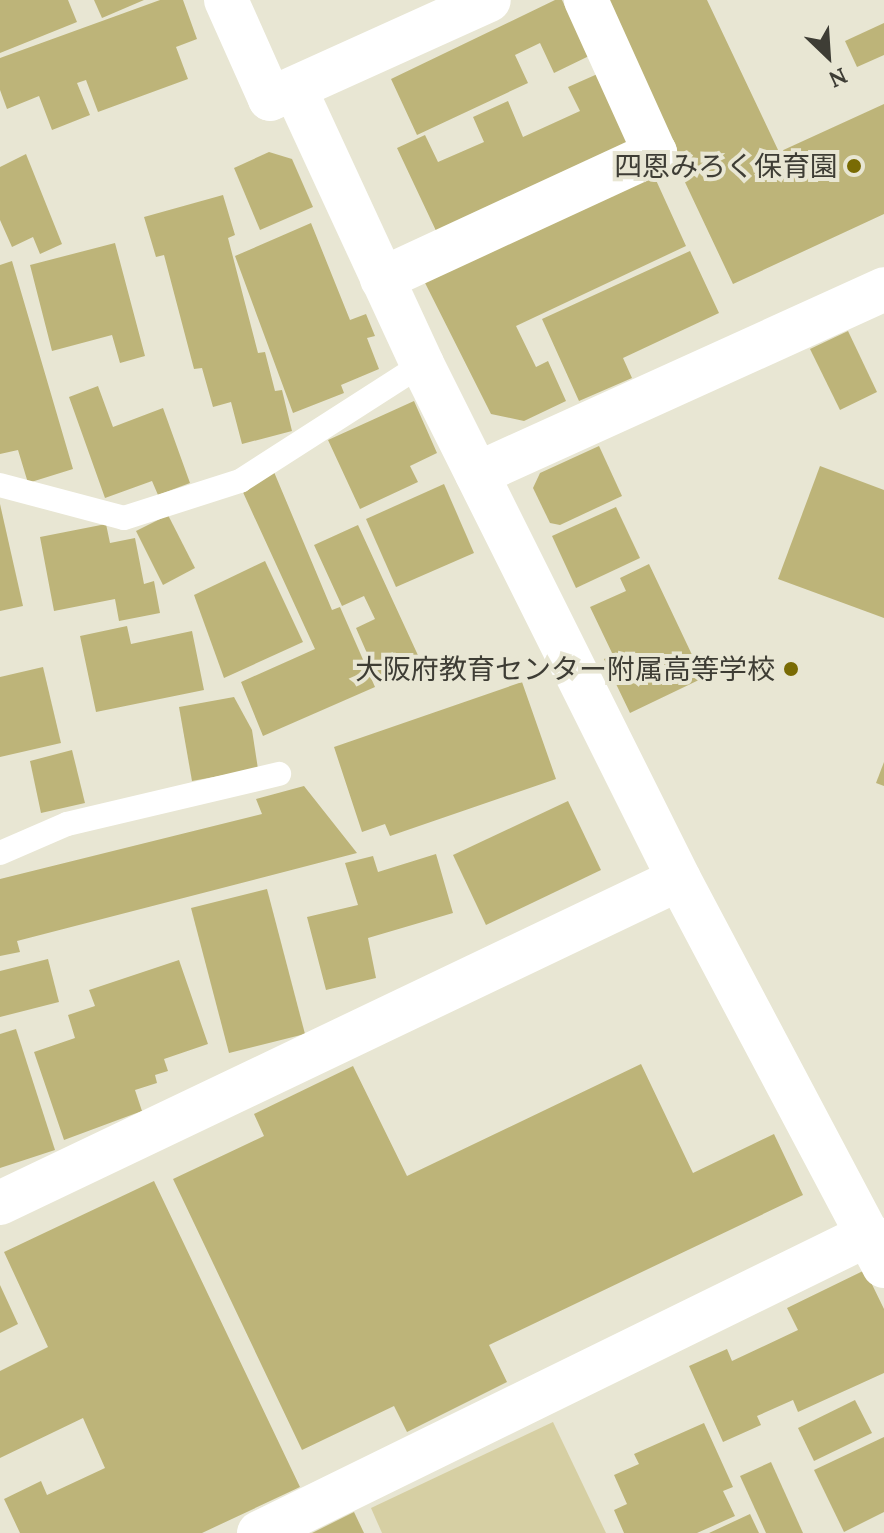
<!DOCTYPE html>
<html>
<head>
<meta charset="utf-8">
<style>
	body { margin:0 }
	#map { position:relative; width:884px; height:1533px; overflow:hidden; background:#e8e6d3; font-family:Lora,"Noto Sans JP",serif }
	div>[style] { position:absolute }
	.green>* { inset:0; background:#d6cfa3 }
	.building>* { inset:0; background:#bdb479 }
	.service>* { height:24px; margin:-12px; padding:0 12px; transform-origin:12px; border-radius:12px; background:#fff }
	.minor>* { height:44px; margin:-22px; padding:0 22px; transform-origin:22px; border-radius:22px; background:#fff }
	.tertiary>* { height:44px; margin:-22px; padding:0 22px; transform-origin:22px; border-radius:22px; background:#fff }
	.dots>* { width:22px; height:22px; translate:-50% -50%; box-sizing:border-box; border:4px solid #e8e6d3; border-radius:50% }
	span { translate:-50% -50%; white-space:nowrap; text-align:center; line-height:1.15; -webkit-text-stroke:8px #e8e6d3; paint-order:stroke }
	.poi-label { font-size:28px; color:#3e3d35 }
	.right { translate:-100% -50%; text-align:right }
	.north { position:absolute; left:788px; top:16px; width:80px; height:80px; -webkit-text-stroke:6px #e8e6d3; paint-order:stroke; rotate:155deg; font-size:22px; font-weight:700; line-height:32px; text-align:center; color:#3e3d35 }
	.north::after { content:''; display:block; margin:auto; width:28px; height:36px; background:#3e3d35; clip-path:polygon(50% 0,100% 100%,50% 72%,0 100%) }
</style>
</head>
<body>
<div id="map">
	<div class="green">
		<i style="clip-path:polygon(553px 1422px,606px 1533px,382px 1533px,371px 1508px)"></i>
	</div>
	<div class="building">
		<i style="clip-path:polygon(0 0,68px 0,77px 22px,0 53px)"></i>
		<i style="clip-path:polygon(94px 0,144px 0,102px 18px)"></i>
		<i style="clip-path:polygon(160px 0,183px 0,197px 39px,176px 47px,188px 79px,98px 112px,86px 80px,77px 83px,90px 115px,52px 130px,39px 96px,7px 109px,0 90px,0 58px)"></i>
		<i style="clip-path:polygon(555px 0,562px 0,589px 56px,554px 73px,540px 43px,515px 55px,528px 83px,417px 135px,391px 79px)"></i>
		<i style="clip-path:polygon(599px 0,707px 0,779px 152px,884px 104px,884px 214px,733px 284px)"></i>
		<i style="clip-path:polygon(884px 23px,884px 55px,857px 67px,845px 41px)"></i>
		<i style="clip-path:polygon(602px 72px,637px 147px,438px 235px,397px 148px,425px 135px,438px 162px,484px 142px,473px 117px,508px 101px,523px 137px,580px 111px,568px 87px)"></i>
		<i style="clip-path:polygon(269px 152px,292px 159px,313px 207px,260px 230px,234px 168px)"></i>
		<i style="clip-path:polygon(26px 154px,62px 244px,40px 254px,33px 237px,12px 247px,0 220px,0 167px)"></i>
		<i style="clip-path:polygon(650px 167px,686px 246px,516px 326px,536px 367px,548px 361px,566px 401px,524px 421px,491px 414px,420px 273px)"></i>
		<i style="clip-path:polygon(223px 195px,235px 235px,228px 238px,258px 353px,265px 352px,275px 391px,282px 390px,292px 431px,242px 444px,231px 402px,213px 407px,202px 368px,194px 369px,164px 255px,156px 257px,144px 217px)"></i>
		<i style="clip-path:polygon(311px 223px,350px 320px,366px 314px,375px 336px,367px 338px,379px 369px,341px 385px,344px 393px,293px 413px,235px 256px)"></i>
		<i style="clip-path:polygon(115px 243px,145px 356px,120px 363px,112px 335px,52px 351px,30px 265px)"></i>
		<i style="clip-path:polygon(690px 251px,719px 313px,623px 358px,632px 378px,579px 401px,542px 319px)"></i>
		<i style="clip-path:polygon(12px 261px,73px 469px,28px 483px,18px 450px,0 454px,0 265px)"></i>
		<i style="clip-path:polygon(848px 331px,877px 392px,840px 410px,810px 349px)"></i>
		<i style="clip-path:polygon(98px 386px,113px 427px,163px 408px,190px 483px,158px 495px,152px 481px,105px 498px,69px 397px)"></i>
		<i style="clip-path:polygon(414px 401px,437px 453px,410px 466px,418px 482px,360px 509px,328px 440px)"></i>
		<i style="clip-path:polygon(599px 446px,622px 496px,560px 525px,550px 523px,533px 488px,540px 473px)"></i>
		<i style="clip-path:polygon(820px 466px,884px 490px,884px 618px,778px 579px)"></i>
		<i style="clip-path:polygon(274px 472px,332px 610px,340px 607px,375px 687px,263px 736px,241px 682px,315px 649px,241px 488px)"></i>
		<i style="clip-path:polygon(444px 484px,474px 553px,396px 587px,366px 519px)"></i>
		<i style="clip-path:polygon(0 504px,23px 606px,0 611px)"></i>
		<i style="clip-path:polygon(616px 507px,640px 558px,576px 588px,552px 536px)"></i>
		<i style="clip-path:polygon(168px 515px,195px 568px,163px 585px,136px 531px)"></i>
		<i style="clip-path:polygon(106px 524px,110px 543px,135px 538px,144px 584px,154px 581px,160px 613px,119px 621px,115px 599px,54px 611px,40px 537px)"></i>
		<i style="clip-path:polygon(358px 525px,422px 664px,380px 683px,356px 628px,375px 619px,364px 596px,342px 606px,314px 545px)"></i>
		<i style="clip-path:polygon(265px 561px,303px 642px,224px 678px,194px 595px)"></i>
		<i style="clip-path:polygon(649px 564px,703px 678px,630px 713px,604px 659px,613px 655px,590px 607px,626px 591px,620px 578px)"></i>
		<i style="clip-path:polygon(127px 626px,131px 644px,192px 631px,204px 690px,96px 712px,80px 636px)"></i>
		<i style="clip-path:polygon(43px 667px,61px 743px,0 757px,0 677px)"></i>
		<i style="clip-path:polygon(522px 682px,556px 779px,390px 836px,385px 824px,362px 832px,334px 747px)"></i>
		<i style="clip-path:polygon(234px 697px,252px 730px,258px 769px,192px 781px,179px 707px)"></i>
		<i style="clip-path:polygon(72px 750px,85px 803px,41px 813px,30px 761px)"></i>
		<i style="clip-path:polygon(884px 762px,884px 786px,876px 783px)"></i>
		<i style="clip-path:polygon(304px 786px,357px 853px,17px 941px,20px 952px,0 956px,0 879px,262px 814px,256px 799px)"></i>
		<i style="clip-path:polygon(568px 801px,601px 870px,486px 925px,453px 855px)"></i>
		<i style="clip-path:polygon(436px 854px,453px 913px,368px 938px,376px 978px,326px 990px,307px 917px,358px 905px,345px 863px,373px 856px,378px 872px)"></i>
		<i style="clip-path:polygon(267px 889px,305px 1034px,229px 1053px,191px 908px)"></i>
		<i style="clip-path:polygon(48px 959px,59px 1002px,0 1017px,0 971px)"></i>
		<i style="clip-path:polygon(179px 960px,208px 1044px,164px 1059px,168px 1071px,155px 1075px,157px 1083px,135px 1090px,142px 1111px,64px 1140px,34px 1052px,75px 1038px,68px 1015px,95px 1006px,89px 990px)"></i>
		<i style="clip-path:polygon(16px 1029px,55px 1150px,0 1168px,0 1034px)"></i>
		<i style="clip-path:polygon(641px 1064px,693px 1173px,774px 1134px,803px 1195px,489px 1345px,507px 1382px,407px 1432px,394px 1406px,302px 1450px,173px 1179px,264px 1136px,254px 1114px,353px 1066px,407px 1176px)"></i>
		<i style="clip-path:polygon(154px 1181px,300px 1487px,202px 1533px,20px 1533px,4px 1499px,41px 1481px,47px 1495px,105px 1468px,83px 1418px,0 1458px,0 1371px,48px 1347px,4px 1252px)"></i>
		<i style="clip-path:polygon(865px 1270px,884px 1309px,884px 1373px,798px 1412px,793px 1400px,757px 1416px,761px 1425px,723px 1442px,689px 1366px,727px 1349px,732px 1361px,798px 1330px,787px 1308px)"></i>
		<i style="clip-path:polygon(0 1285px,18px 1324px,0 1333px)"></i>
		<i style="clip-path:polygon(855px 1400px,872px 1433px,814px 1461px,798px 1428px)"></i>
		<i style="clip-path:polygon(704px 1423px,733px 1487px,723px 1491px,735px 1516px,697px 1533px,624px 1533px,614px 1510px,627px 1504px,614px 1475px,639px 1464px,634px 1454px)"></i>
		<i style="clip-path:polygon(884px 1437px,884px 1512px,844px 1532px,814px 1470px)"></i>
		<i style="clip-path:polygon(771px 1462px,803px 1533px,766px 1533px,740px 1476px)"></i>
		<i style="clip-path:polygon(354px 1512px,364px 1533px,312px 1533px)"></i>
		<i style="clip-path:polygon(750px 1514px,759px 1533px,709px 1533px)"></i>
	</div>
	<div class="service">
		<i style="left:0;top:485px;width:128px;rotate:14.9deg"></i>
		<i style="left:124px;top:518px;width:122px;rotate:-17.7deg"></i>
		<i style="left:240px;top:481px;width:216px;rotate:-32.7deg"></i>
		<i style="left:0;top:853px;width:73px;rotate:-23.4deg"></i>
		<i style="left:67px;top:824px;width:218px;rotate:-13.3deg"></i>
	</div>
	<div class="minor">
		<i style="left:226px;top:0;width:108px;rotate:66deg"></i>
		<i style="left:295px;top:89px;width:303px;rotate:65.2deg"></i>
		<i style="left:422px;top:364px;width:576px;rotate:63.48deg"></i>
		<i style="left:679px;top:879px;width:438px;rotate:62.1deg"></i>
		<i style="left:382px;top:279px;width:301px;rotate:-24.8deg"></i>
		<i style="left:655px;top:153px;width:168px;rotate:-114.3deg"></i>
		<i style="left:477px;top:474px;width:447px;rotate:-24.4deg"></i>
		<i style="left:0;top:1203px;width:752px;rotate:-25.51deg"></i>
		<i style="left:259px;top:1533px;width:679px;rotate:-26.11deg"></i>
	</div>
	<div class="tertiary">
		<i style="left:270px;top:99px;width:240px;rotate:-24.3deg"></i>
	</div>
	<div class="dots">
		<i style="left:854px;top:166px;background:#796b04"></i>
		<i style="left:791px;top:669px;background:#796b04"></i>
	</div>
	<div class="poi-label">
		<span class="right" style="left:838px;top:166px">四恩みろく保育園</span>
		<span class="right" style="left:775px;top:669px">大阪府教育センター附属高等学校</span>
	</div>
	<div class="north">N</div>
</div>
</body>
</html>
